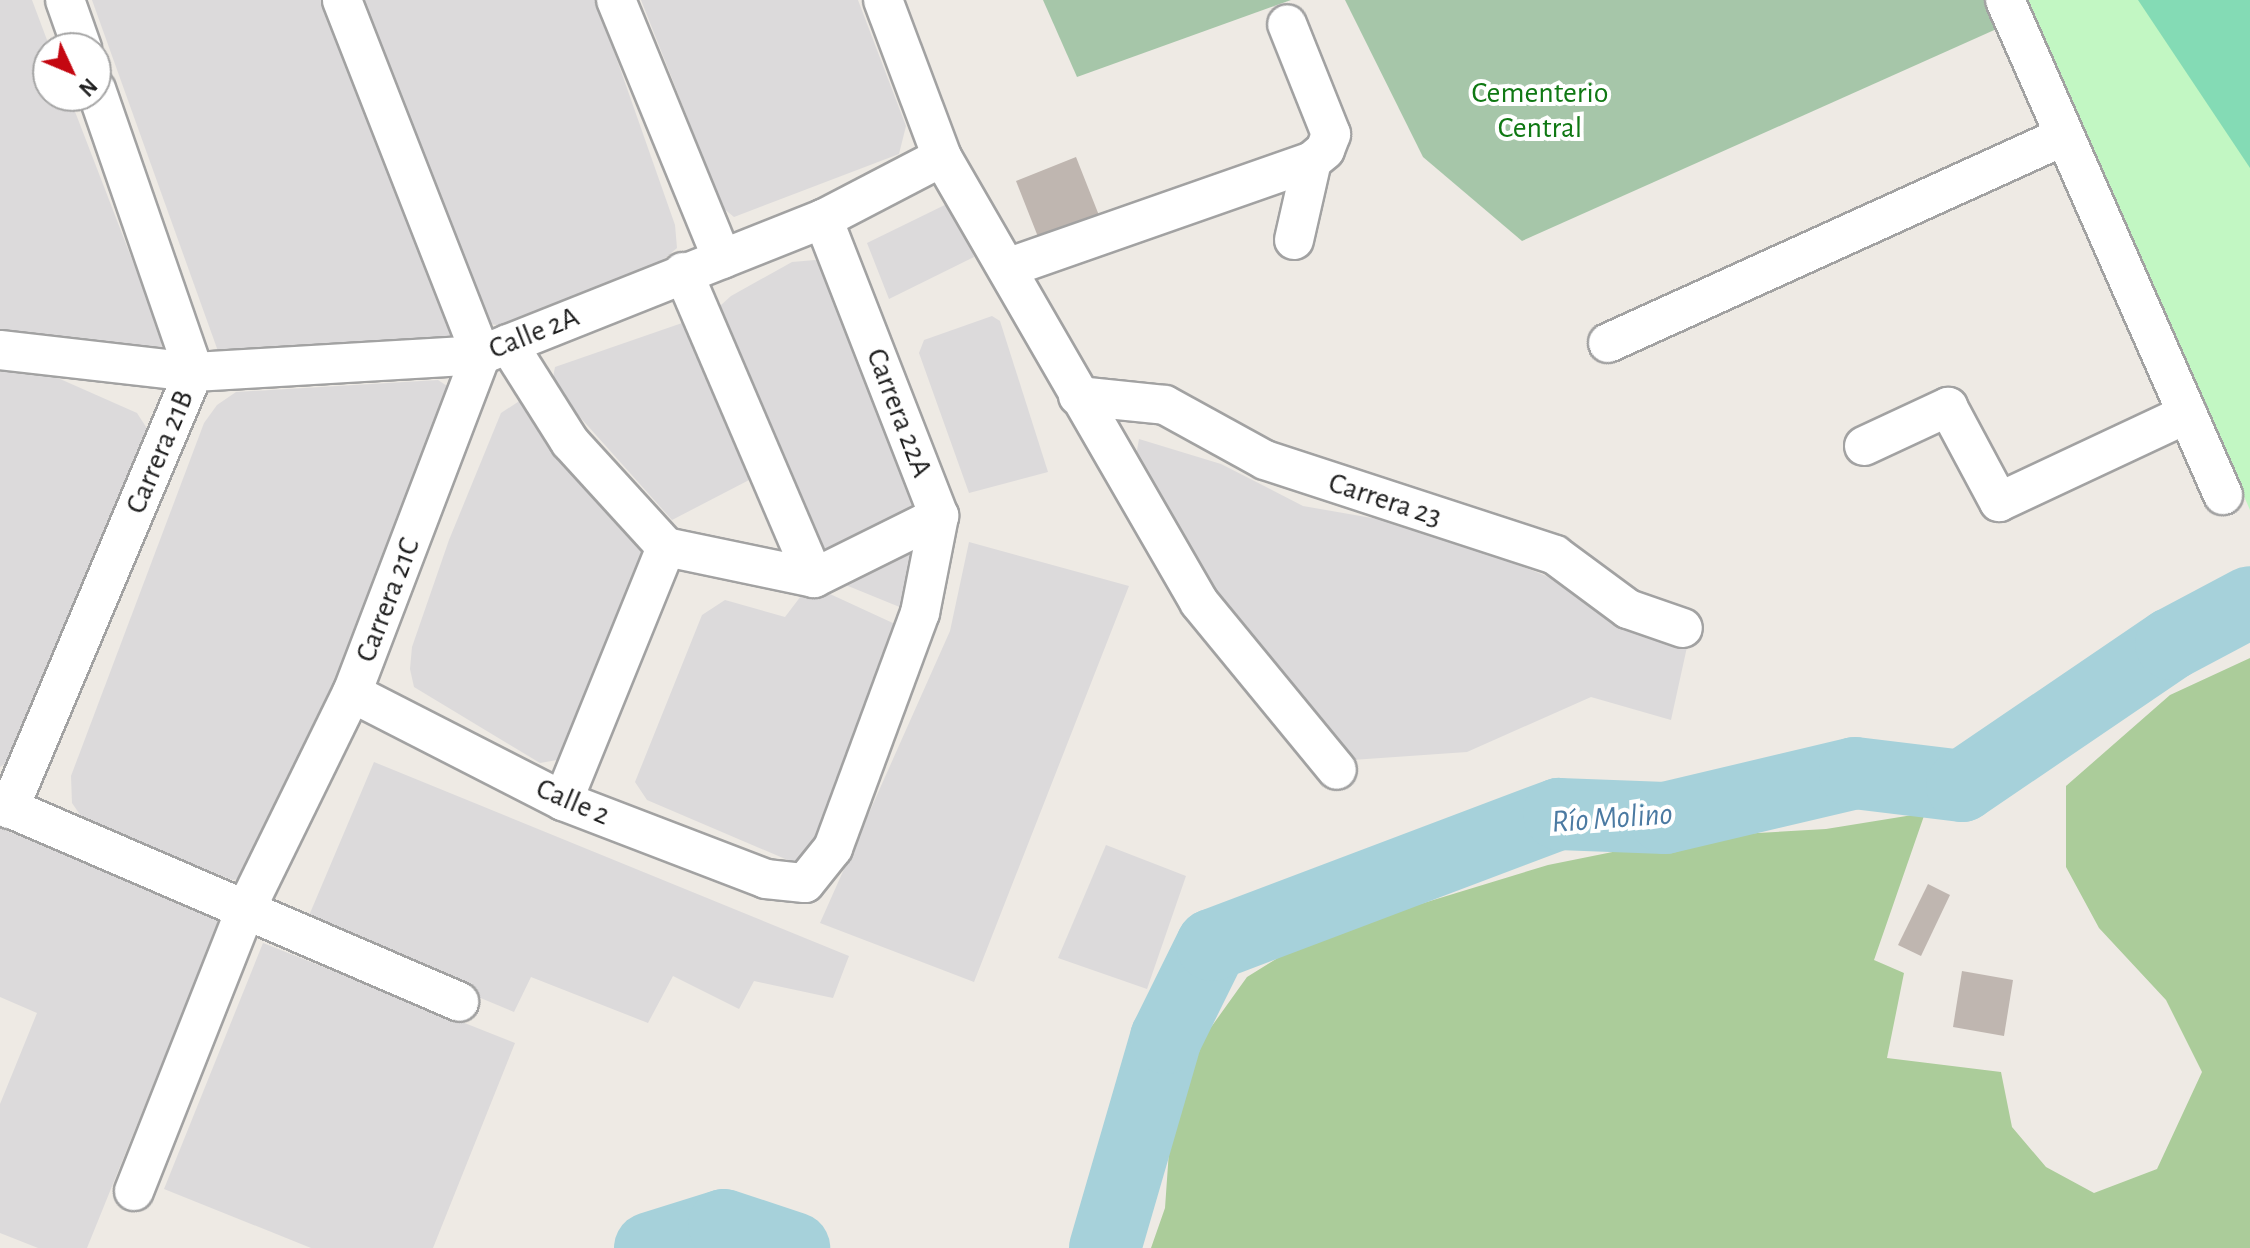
<!DOCTYPE html>
<html>
<head>
<meta charset="utf-8">
<style>
	body { margin:0 }
	#map { position:relative; width:2250px; height:1248px; overflow:hidden; background:#eeeae4; font-family:"Alegreya Sans",sans-serif }
	div>[style] { position:absolute }
	.residential>* { inset:0; background:#dcdadb }
	.forest>* { inset:0; background:#abcc9a }
	.cemetery>* { inset:0; background:#a6c6a9 }
	.park>* { inset:0; background:#c2f7c3 }
	.pitch>* { inset:0; background:#84dbb5 }
	.river>* { height:72px; margin:-36px; padding:0 36px; transform-origin:36px; border-radius:36px; background:#a6d1da }
	.building>* { inset:0; background:#bfb6b0 }
	.roads { filter:drop-shadow(2px 0 #a2a2a2) drop-shadow(-2px 0 #a2a2a2) drop-shadow(0 2px #a2a2a2) drop-shadow(0 -2px #a2a2a2) }
	.street>* { height:38px; margin:-19px; padding:0 19px; transform-origin:19px; border-radius:19px; background:#fff }
	span { translate:-50% -50%; white-space:nowrap; text-align:center; line-height:1.15; -webkit-text-stroke:8px #fff; paint-order:stroke }
	.park-label { font-size:30px; color:#0f7813 }
	.street-label { font-size:30px; color:#1e1e1e }
	.water-label { font-size:32px; color:#4b7aa2; font-style:italic }
	.north { position:absolute; left:32px; top:32px; width:80px; height:80px; box-sizing:border-box; background:#fff; border:2px solid #a5a5a5; border-radius:50%; rotate:134deg; font-size:22px; font-weight:700; line-height:32px; text-align:center; color:#1e1e1e }
	.north::after { content:''; display:block; margin:auto; width:28px; height:36px; background:#c40711; clip-path:polygon(50% 0,100% 100%,50% 72%,0 100%) }
</style>
</head>
<body>
<div id="map">
	<div class="residential">
		<i style="clip-path:polygon(0 0,32px 0,50px 48px,48px 96px,69px 96px,160px 332px,162px 347px,152px 356px,0 343px)"></i>
		<i style="clip-path:polygon(92px 0,328px 0,454px 338px,219px 354px)"></i>
		<i style="clip-path:polygon(364px 0,596px 0,675px 225px,677px 248px,657px 265px,510px 327px,490px 324px)"></i>
		<i style="clip-path:polygon(641px 0,858px 0,906px 126px,899px 154px,734px 217px,723px 208px)"></i>
		<i style="clip-path:polygon(955px 200px,974px 257px,889px 299px,867px 243px)"></i>
		<i style="clip-path:polygon(815px 260px,832px 267px,927px 506px,832px 552px,818px 548px,722px 319px,721px 305px,731px 296px,792px 262px)"></i>
		<i style="clip-path:polygon(992px 316px,1000px 321px,1048px 472px,969px 493px,919px 353px,924px 340px)"></i>
		<i style="clip-path:polygon(685px 322px,751px 479px,672px 520px,553px 387px,553px 378px,555px 367px)"></i>
		<i style="clip-path:polygon(42px 371px,137px 413px,148px 430px,12px 759px,0 767px,0 372px)"></i>
		<i style="clip-path:polygon(438px 380px,453px 390px,386px 572px,248px 878px,232px 880px,83px 819px,72px 803px,71px 776px,204px 423px,217px 405px,236px 392px)"></i>
		<i style="clip-path:polygon(527px 396px,652px 554px,563px 759px,540px 763px,414px 687px,410px 669px,412px 647px,449px 540px,501px 413px)"></i>
		<i style="clip-path:polygon(1139px 439px,1221px 464px,1303px 506px,1418px 526px,1544px 575px,1687px 647px,1671px 720px,1591px 697px,1467px 752px,1352px 760px,1277px 677px,1133px 473px)"></i>
		<i style="clip-path:polygon(930px 533px,929px 619px,826px 577px)"></i>
		<i style="clip-path:polygon(969px 542px,1129px 586px,974px 982px,820px 923px,950px 631px)"></i>
		<i style="clip-path:polygon(817px 588px,908px 630px,834px 823px,797px 864px,647px 800px,635px 782px,702px 615px,725px 600px,785px 617px,804px 592px)"></i>
		<i style="clip-path:polygon(374px 762px,849px 956px,833px 998px,754px 981px,739px 1009px,673px 976px,648px 1023px,531px 977px,514px 1012px,305px 925px)"></i>
		<i style="clip-path:polygon(0 828px,221px 917px,87px 1248px,38px 1248px,0 1233px,0 1104px,37px 1013px,0 997px)"></i>
		<i style="clip-path:polygon(1106px 845px,1186px 876px,1147px 989px,1058px 958px)"></i>
		<i style="clip-path:polygon(263px 943px,515px 1043px,433px 1248px,311px 1248px,164px 1189px)"></i>
	</div>
	<div class="forest">
		<i style="clip-path:polygon(2250px 658px,2250px 1248px,1151px 1248px,1165px 1208px,1171px 1122px,1194px 1051px,1247px 977px,1312px 937px,1548px 865px,1687px 837px,1826px 829px,1925px 813px,1874px 960px,1904px 973px,1887px 1058px,2001px 1072px,2012px 1127px,2046px 1167px,2094px 1193px,2157px 1169px,2202px 1072px,2166px 1000px,2099px 928px,2066px 867px,2066px 786px,2170px 695px)"></i>
	</div>
	<div class="cemetery">
		<i style="clip-path:polygon(1043px 0,1291px 0,1077px 77px)"></i>
		<i style="clip-path:polygon(1345px 0,1989px 0,2001px 27px,1522px 241px,1423px 157px)"></i>
	</div>
	<div class="park">
		<i style="clip-path:polygon(2028px 0,2250px 0,2250px 510px,2035px 18px)"></i>
	</div>
	<div class="pitch">
		<i style="clip-path:polygon(2138px 0,2250px 0,2250px 168px)"></i>
	</div>
	<div class="river">
		<i style="left:650px;top:1248px;width:77px;rotate:-17.3deg"></i>
		<i style="left:724px;top:1225px;width:74px;rotate:18.2deg"></i>
		<i style="left:1105px;top:1248px;width:219px;rotate:-73.8deg"></i>
		<i style="left:1166px;top:1038px;width:104px;rotate:-63.7deg"></i>
		<i style="left:1212px;top:945px;width:371px;rotate:-20.7deg"></i>
		<i style="left:1559px;top:814px;width:106px;rotate:2.2deg"></i>
		<i style="left:1665px;top:818px;width:195px;rotate:-13.3deg"></i>
		<i style="left:1855px;top:773px;width:108px;rotate:6.9deg"></i>
		<i style="left:1962px;top:786px;width:253px;rotate:-34.2deg"></i>
		<i style="left:2171px;top:644px;width:89px;rotate:-28deg"></i>
	</div>
	<div class="building">
		<i style="clip-path:polygon(1076px 157px,1102px 223px,1042px 247px,1016px 181px)"></i>
		<i style="clip-path:polygon(1928px 884px,1950px 895px,1921px 956px,1898px 945px)"></i>
		<i style="clip-path:polygon(1962px 971px,2013px 980px,2004px 1036px,1953px 1027px)"></i>
	</div>
	<div class="roads">
		<div class="street">
			<i style="left:65px;top:0;width:51px;rotate:70.5deg"></i>
			<i style="left:616px;top:0;width:280px;rotate:67.7deg"></i>
			<i style="left:883px;top:0;width:168px;rotate:69.4deg"></i>
			<i style="left:942px;top:157px;width:514px;rotate:59.99deg"></i>
			<i style="left:1199px;top:602px;width:217px;rotate:50.6deg"></i>
			<i style="left:2005px;top:0;width:541px;rotate:66.23deg"></i>
			<i style="left:1294px;top:240px;width:81px;rotate:-77.2deg"></i>
			<i style="left:1007px;top:268px;width:323px;rotate:-19.3deg"></i>
			<i style="left:1312px;top:161px;width:17px;rotate:-40deg"></i>
			<i style="left:1325px;top:150px;width:17px;rotate:-69deg"></i>
			<i style="left:1331px;top:134px;width:118px;rotate:-111.8deg"></i>
			<i style="left:683px;top:272px;width:333px;rotate:66.8deg"></i>
			<i style="left:1608px;top:343px;width:499px;rotate:-24.4deg"></i>
			<i style="left:508px;top:344px;width:116px;rotate:57.7deg"></i>
			<i style="left:570px;top:442px;width:142px;rotate:47.6deg"></i>
			<i style="left:666px;top:547px;width:151px;rotate:11.8deg"></i>
			<i style="left:814px;top:578px;width:140px;rotate:-26.4deg"></i>
			<i style="left:0;top:350px;width:195px;rotate:6.5deg"></i>
			<i style="left:194px;top:372px;width:288px;rotate:-3.4deg"></i>
			<i style="left:481px;top:355px;width:368px;rotate:-21.7deg"></i>
			<i style="left:823px;top:219px;width:134px;rotate:-27.5deg"></i>
			<i style="left:1078px;top:396px;width:87px;rotate:5.9deg"></i>
			<i style="left:1165px;top:405px;width:114px;rotate:28.8deg"></i>
			<i style="left:1265px;top:460px;width:305px;rotate:18.1deg"></i>
			<i style="left:1555px;top:555px;width:91px;rotate:36.5deg"></i>
			<i style="left:1628px;top:609px;width:58px;rotate:19.1deg"></i>
			<i style="left:1864px;top:446px;width:93px;rotate:-24.9deg"></i>
			<i style="left:1948px;top:407px;width:108px;rotate:61.8deg"></i>
			<i style="left:1999px;top:502px;width:208px;rotate:-25.1deg"></i>
			<i style="left:352px;top:693px;width:237px;rotate:27.1deg"></i>
			<i style="left:563px;top:801px;width:217px;rotate:21deg"></i>
			<i style="left:766px;top:879px;width:39px;rotate:6deg"></i>
			<i style="left:805px;top:883px;width:45px;rotate:-51.3deg"></i>
			<i style="left:833px;top:848px;width:251px;rotate:-69.7deg"></i>
			<i style="left:920px;top:613px;width:99px;rotate:-78.9deg"></i>
			<i style="left:939px;top:516px;width:319px;rotate:-111.3deg"></i>
			<i style="left:563px;top:801px;width:274px;rotate:-67.9deg"></i>
			<i style="left:0;top:804px;width:500px;rotate:23.3deg"></i>
			<i style="left:9px;top:809px;width:475px;rotate:-67.1deg"></i>
			<i style="left:194px;top:372px;width:299px;rotate:-109.1deg"></i>
			<i style="left:134px;top:1191px;width:301px;rotate:-68.4deg"></i>
			<i style="left:245px;top:911px;width:243px;rotate:-63.9deg"></i>
			<i style="left:352px;top:693px;width:362px;rotate:-69.1deg"></i>
			<i style="left:481px;top:355px;width:381px;rotate:-111.4deg"></i>
		</div>
	</div>
	<div class="park-label">
		<span style="left:1540px;top:110px">Cementerio<br>Central</span>
	</div>
	<div class="street-label">
		<span style="left:534px;top:333px;rotate:-22deg">Calle 2A</span>
		<span style="left:899px;top:413px;rotate:69deg">Carrera 22A</span>
		<span style="left:160px;top:452px;rotate:-67deg">Carrera 21B</span>
		<span style="left:1385px;top:500px;rotate:18deg">Carrera 23</span>
		<span style="left:388px;top:600px;rotate:-69deg">Carrera 21C</span>
		<span style="left:573px;top:802px;rotate:23deg">Calle 2</span>
	</div>
	<div class="water-label">
		<span style="left:1612px;top:818px;rotate:-4deg">Río Molino</span>
	</div>
	<div class="north">N</div>
</div>
</body>
</html>
